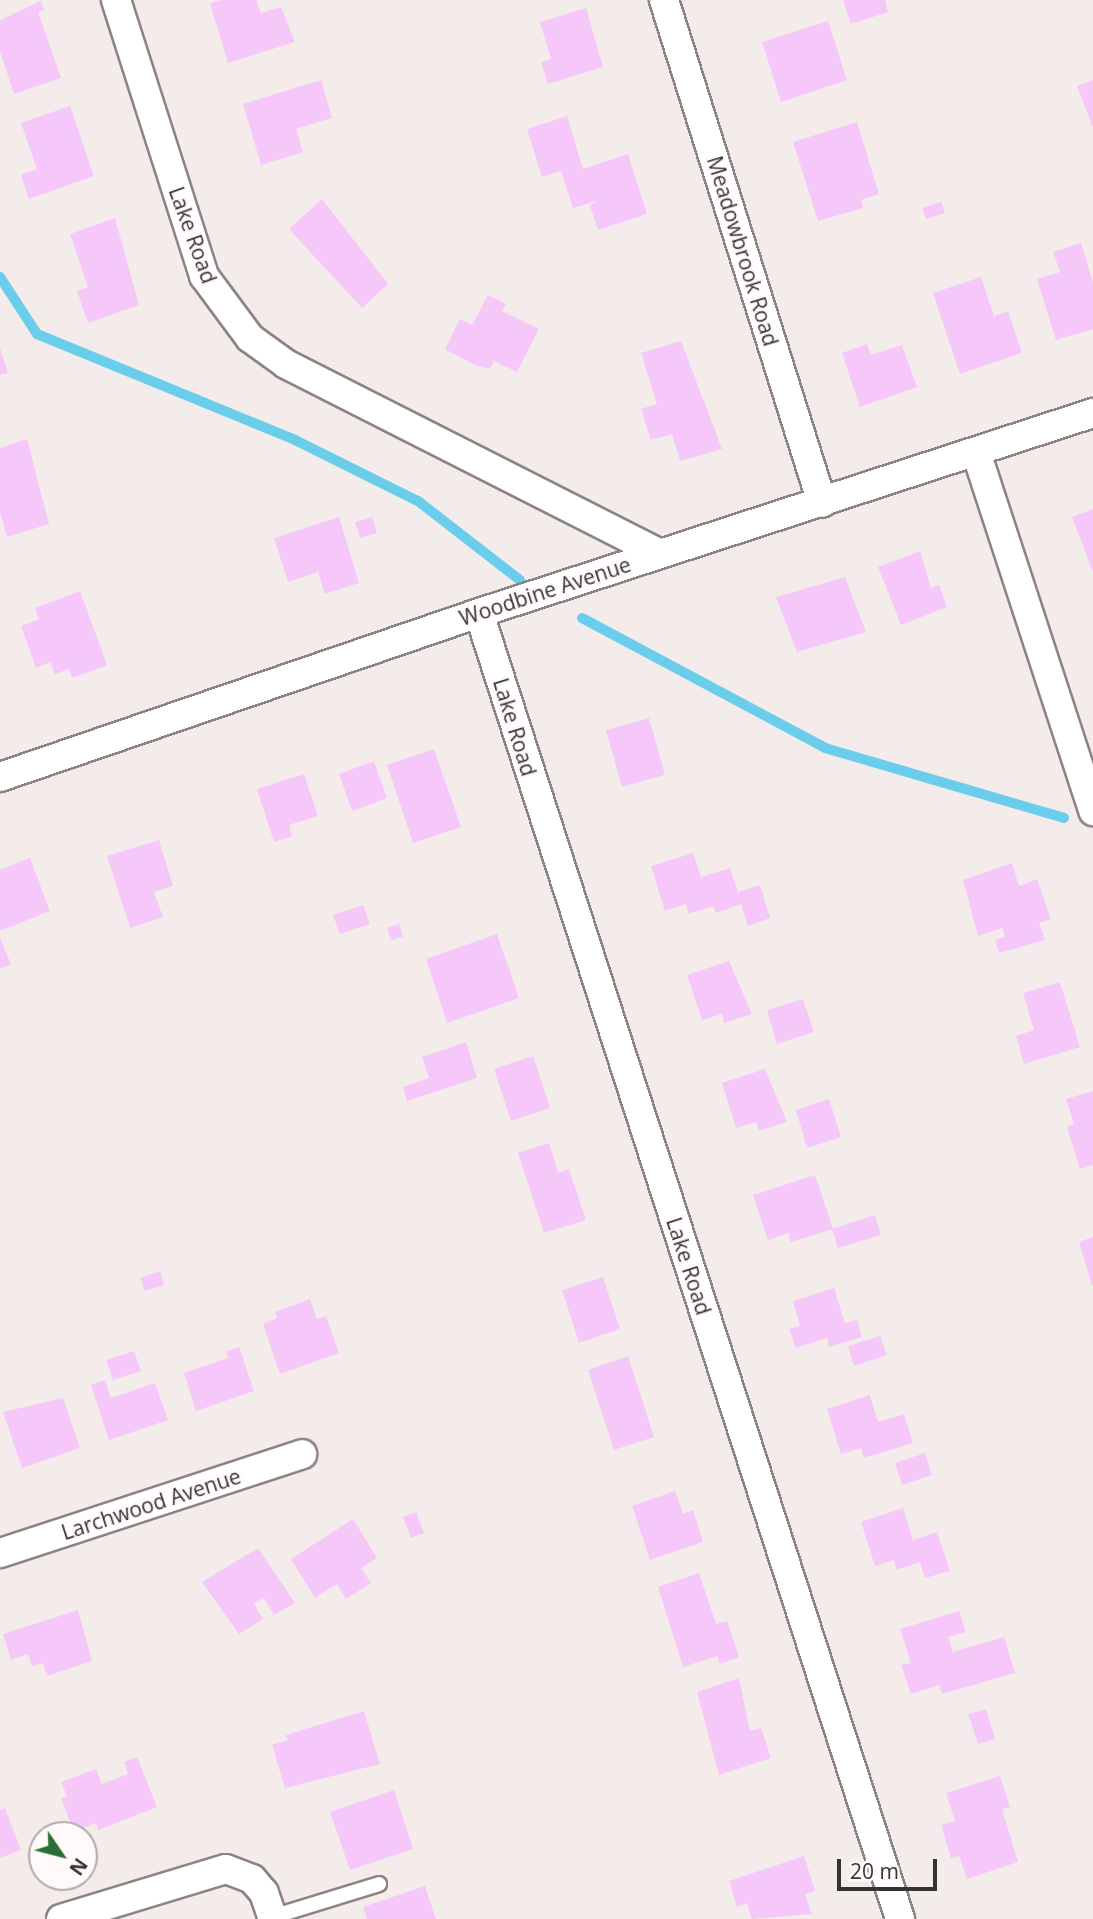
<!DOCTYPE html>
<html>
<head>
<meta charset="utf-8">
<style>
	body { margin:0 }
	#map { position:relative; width:1093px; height:1919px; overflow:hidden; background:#f4ecea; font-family:"Open Sans",sans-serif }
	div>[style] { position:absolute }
	.stream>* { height:10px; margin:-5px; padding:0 5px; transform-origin:5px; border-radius:5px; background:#6bcdec }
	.building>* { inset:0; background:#f5c8f9 }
	.roads { filter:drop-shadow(2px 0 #8b8482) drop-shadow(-2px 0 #8b8482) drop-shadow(0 2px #8b8482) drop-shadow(0 -2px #8b8482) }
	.service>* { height:14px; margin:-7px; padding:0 7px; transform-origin:7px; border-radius:7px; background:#fff }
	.minor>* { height:28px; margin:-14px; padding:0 14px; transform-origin:14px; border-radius:14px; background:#fff }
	span { translate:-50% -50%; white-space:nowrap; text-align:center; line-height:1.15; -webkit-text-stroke:5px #fffaf9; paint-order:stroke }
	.street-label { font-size:21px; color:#363433 }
	.north { position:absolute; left:28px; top:1821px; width:70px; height:70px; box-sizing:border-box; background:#fffaf9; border:2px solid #afabaa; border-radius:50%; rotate:125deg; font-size:19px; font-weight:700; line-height:28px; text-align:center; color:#363433 }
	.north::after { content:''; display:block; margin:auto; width:24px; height:32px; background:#2b6d37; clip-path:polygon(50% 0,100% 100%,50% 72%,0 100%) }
	.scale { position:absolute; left:837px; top:1859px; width:100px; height:32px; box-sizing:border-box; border:4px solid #363433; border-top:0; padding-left:9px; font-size:21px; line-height:24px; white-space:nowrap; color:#363433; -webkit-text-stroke:5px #fffaf9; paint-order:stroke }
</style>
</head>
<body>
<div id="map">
	<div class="stream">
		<i style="left:0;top:277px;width:68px;rotate:57deg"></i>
		<i style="left:37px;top:334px;width:279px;rotate:22.3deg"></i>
		<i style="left:295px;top:440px;width:137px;rotate:26.4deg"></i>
		<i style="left:418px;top:501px;width:129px;rotate:37.8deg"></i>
		<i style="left:582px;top:618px;width:276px;rotate:28.1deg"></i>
		<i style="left:825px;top:748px;width:249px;rotate:16.3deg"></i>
	</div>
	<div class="building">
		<i style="clip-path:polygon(221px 0,256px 0,261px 13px,281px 7px,295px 42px,228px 63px,210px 3px)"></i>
		<i style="clip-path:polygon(843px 0,885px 0,888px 12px,851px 24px)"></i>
		<i style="clip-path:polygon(41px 1px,44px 10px,38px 12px,61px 78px,14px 94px,0 51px,0 20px)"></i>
		<i style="clip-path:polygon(586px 8px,603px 67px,548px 84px,541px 62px,551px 59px,540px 22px)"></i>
		<i style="clip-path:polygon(828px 21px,847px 80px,781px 102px,762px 42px)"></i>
		<i style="clip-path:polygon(321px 80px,332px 118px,296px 129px,303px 152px,261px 165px,243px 104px)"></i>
		<i style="clip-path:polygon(1093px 80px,1093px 128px,1077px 86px)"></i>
		<i style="clip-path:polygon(70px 106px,94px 176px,29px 199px,21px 175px,37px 169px,21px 123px)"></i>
		<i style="clip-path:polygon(567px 116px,583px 169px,628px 154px,647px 214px,598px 230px,590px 206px,596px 201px,573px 208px,561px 171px,542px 177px,527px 129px)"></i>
		<i style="clip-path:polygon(857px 122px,879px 194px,861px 200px,863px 208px,818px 221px,793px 142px)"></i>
		<i style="clip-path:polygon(322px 199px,388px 284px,362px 308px,289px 229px)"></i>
		<i style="clip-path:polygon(941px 202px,945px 213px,926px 219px,922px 208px)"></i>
		<i style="clip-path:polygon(115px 218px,139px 305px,88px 323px,77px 291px,88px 287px,70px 234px)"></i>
		<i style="clip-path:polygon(1081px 243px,1093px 282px,1093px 329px,1056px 340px,1037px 279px,1060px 272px,1053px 252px)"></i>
		<i style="clip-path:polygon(981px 277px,994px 316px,1008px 311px,1022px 353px,960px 374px,933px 293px)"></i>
		<i style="clip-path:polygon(488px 295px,506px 304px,502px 311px,539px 329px,517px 372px,494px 361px,490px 369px,475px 365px,445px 349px,460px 319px,472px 325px)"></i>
		<i style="clip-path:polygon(681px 341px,722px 449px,680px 461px,672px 434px,651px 440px,641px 409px,657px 404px,641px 353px)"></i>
		<i style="clip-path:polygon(867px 344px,871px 355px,902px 345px,917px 387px,860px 407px,842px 353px)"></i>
		<i style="clip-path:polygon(0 348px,8px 373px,0 375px)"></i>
		<i style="clip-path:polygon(27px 439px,49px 524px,7px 537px,0 513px,0 448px)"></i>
		<i style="clip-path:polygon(1093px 509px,1093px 572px,1072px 517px)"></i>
		<i style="clip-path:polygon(339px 517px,359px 583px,325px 594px,318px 572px,288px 582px,274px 538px)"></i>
		<i style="clip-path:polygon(372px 517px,377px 533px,360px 538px,355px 522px)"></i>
		<i style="clip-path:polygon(920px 551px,931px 588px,939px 585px,947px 607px,901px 625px,878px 567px)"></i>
		<i style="clip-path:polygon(845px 577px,866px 632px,797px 652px,776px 597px)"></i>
		<i style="clip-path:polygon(80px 591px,107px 665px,72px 678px,69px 669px,55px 674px,50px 662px,36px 668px,21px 626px,39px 619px,35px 608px)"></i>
		<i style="clip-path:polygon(649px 718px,665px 775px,622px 787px,606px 730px)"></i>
		<i style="clip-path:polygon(434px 749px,461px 827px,413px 843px,387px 765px)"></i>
		<i style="clip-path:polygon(374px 761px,387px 798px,352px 811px,339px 774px)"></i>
		<i style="clip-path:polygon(304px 774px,318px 816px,289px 825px,292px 836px,274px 842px,257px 789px)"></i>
		<i style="clip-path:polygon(159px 840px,173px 886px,154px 892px,163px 917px,130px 928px,107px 856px)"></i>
		<i style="clip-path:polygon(693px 853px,701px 877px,730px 868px,738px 892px,760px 885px,770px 918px,748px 926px,741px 904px,716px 913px,713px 906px,689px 914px,686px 904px,665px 911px,651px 866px)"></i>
		<i style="clip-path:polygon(30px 858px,50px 911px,0 931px,0 870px)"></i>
		<i style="clip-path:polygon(1012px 863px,1019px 886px,1037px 879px,1051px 919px,1039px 923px,1045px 940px,999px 953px,995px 940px,1005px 937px,1002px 928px,978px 936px,963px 880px)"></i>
		<i style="clip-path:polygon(363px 905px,370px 924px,340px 934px,333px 915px)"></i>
		<i style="clip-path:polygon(399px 924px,403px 937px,391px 940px,387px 928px)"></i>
		<i style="clip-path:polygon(497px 934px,519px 998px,447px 1023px,426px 959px)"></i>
		<i style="clip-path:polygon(0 938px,11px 964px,0 969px)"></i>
		<i style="clip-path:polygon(729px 961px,752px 1014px,724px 1023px,722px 1014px,702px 1020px,687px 975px)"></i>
		<i style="clip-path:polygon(1060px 982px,1080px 1047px,1024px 1064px,1016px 1036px,1034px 1030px,1023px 993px)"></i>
		<i style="clip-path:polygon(803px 999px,814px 1032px,777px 1044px,767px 1010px)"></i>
		<i style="clip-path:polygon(466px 1042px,477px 1078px,407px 1101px,403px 1087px,429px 1078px,422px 1057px)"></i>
		<i style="clip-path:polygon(533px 1056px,550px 1108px,511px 1121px,494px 1069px)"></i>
		<i style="clip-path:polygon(765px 1069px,787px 1122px,759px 1131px,756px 1122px,736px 1128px,722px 1083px)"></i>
		<i style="clip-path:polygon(1093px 1091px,1093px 1165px,1080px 1169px,1067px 1127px,1074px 1124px,1066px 1099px)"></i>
		<i style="clip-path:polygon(829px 1099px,841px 1137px,807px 1148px,796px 1110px)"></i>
		<i style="clip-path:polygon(549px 1143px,558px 1173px,569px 1169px,586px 1220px,544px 1233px,518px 1153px)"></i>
		<i style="clip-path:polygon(815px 1175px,833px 1229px,791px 1242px,788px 1233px,768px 1240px,753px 1195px)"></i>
		<i style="clip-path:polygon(875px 1215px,881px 1235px,838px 1248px,832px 1229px)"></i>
		<i style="clip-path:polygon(1093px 1237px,1093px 1285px,1092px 1285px,1079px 1242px)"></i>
		<i style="clip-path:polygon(160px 1271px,164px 1285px,145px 1291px,140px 1278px)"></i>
		<i style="clip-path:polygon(603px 1277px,620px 1329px,579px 1343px,562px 1290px)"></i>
		<i style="clip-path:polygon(834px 1288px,845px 1323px,857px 1320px,862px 1337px,829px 1347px,827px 1338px,796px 1348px,789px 1329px,800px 1326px,793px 1301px)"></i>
		<i style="clip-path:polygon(310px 1299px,317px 1319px,326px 1316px,339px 1353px,280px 1374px,263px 1324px,277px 1318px,275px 1312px)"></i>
		<i style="clip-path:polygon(880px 1336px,887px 1355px,854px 1366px,848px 1346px)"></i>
		<i style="clip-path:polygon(239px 1347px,254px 1391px,196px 1411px,184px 1373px,228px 1358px,226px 1351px)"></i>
		<i style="clip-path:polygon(134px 1351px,141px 1371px,113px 1380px,106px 1360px)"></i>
		<i style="clip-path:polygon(628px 1356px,654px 1437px,614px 1450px,588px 1370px)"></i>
		<i style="clip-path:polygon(105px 1380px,111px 1398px,155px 1383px,168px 1420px,109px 1440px,91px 1385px)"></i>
		<i style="clip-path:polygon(870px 1395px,878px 1422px,904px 1414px,913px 1443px,864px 1458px,861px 1448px,841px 1454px,827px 1409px)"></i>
		<i style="clip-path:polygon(63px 1398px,80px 1448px,22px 1468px,3px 1412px)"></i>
		<i style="clip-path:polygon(925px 1453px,932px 1475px,902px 1485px,895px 1463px)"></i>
		<i style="clip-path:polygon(675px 1491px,683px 1514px,693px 1510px,703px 1542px,650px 1560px,632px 1506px)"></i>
		<i style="clip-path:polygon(903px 1508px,913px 1540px,937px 1532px,950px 1571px,925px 1578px,920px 1562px,897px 1570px,894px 1560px,875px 1566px,861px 1522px)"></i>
		<i style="clip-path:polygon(416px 1512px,424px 1533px,411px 1538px,403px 1517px)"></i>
		<i style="clip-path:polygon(353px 1519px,377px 1558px,361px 1568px,371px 1583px,346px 1599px,337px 1584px,315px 1598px,291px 1559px)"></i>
		<i style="clip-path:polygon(258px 1548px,295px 1603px,274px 1615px,264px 1598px,254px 1604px,263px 1619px,239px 1634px,202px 1582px)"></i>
		<i style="clip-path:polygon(699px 1573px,716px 1624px,727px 1621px,739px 1657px,720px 1664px,717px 1656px,683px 1667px,658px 1587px)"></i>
		<i style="clip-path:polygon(78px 1610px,92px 1661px,47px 1676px,43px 1663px,32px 1666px,28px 1654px,11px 1660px,3px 1634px)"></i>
		<i style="clip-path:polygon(959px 1611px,966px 1632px,948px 1637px,953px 1652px,1004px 1637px,1015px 1673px,942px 1694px,939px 1685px,911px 1694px,901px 1665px,911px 1663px,900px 1629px)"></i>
		<i style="clip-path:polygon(739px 1678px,750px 1731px,761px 1728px,771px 1758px,719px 1775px,697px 1692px)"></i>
		<i style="clip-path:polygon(986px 1709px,995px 1739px,978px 1744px,968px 1714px)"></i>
		<i style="clip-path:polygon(364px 1711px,380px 1764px,285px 1788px,272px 1745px,288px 1740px,286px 1735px)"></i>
		<i style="clip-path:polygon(137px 1757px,157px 1807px,98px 1830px,96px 1823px,74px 1832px,61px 1798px,67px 1796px,61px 1782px,96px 1769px,102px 1784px,128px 1774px,124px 1762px)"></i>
		<i style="clip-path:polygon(1000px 1776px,1010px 1807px,1002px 1809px,1018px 1862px,967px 1879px,959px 1856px,951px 1858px,941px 1825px,955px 1821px,946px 1793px)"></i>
		<i style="clip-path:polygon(394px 1790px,413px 1849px,350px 1870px,330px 1812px)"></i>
		<i style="clip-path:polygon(5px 1808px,21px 1850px,0 1858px,0 1810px)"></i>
		<i style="clip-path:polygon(804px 1856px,815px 1891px,805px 1894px,812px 1914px,752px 1919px,747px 1903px,737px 1907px,729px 1881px)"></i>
		<i style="clip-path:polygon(425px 1886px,436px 1919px,367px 1919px,363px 1907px)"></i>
	</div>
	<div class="roads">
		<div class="service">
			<i style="left:272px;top:1917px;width:112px;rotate:-17.1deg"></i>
		</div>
		<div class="minor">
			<i style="left:116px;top:0;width:290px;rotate:72.3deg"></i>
			<i style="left:204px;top:276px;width:77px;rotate:53.4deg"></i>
			<i style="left:250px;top:338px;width:44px;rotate:35.8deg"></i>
			<i style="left:286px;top:364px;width:418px;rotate:26.9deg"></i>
			<i style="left:664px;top:0;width:527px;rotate:72.56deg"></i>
			<i style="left:976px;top:452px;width:378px;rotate:71.9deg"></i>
			<i style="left:479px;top:613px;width:1372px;rotate:72.13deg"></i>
			<i style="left:0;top:777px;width:506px;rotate:-18.9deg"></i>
			<i style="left:479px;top:613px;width:646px;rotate:-18.04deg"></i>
			<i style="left:0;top:1553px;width:318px;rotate:-18.1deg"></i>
			<i style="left:61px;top:1919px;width:172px;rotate:-16.9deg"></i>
			<i style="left:226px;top:1869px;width:28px;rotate:21deg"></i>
			<i style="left:252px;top:1879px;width:18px;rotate:49deg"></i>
			<i style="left:264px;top:1893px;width:28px;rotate:71deg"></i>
		</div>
	</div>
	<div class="street-label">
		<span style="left:193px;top:235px;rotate:70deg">Lake Road</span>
		<span style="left:743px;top:251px;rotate:73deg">Meadowbrook Road</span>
		<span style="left:545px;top:591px;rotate:-18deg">Woodbine Avenue</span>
		<span style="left:515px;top:727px;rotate:73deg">Lake Road</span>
		<span style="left:689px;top:1266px;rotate:72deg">Lake Road</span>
		<span style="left:151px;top:1504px;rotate:-18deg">Larchwood Avenue</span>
	</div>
	<div class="north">N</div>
	<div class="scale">20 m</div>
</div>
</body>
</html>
